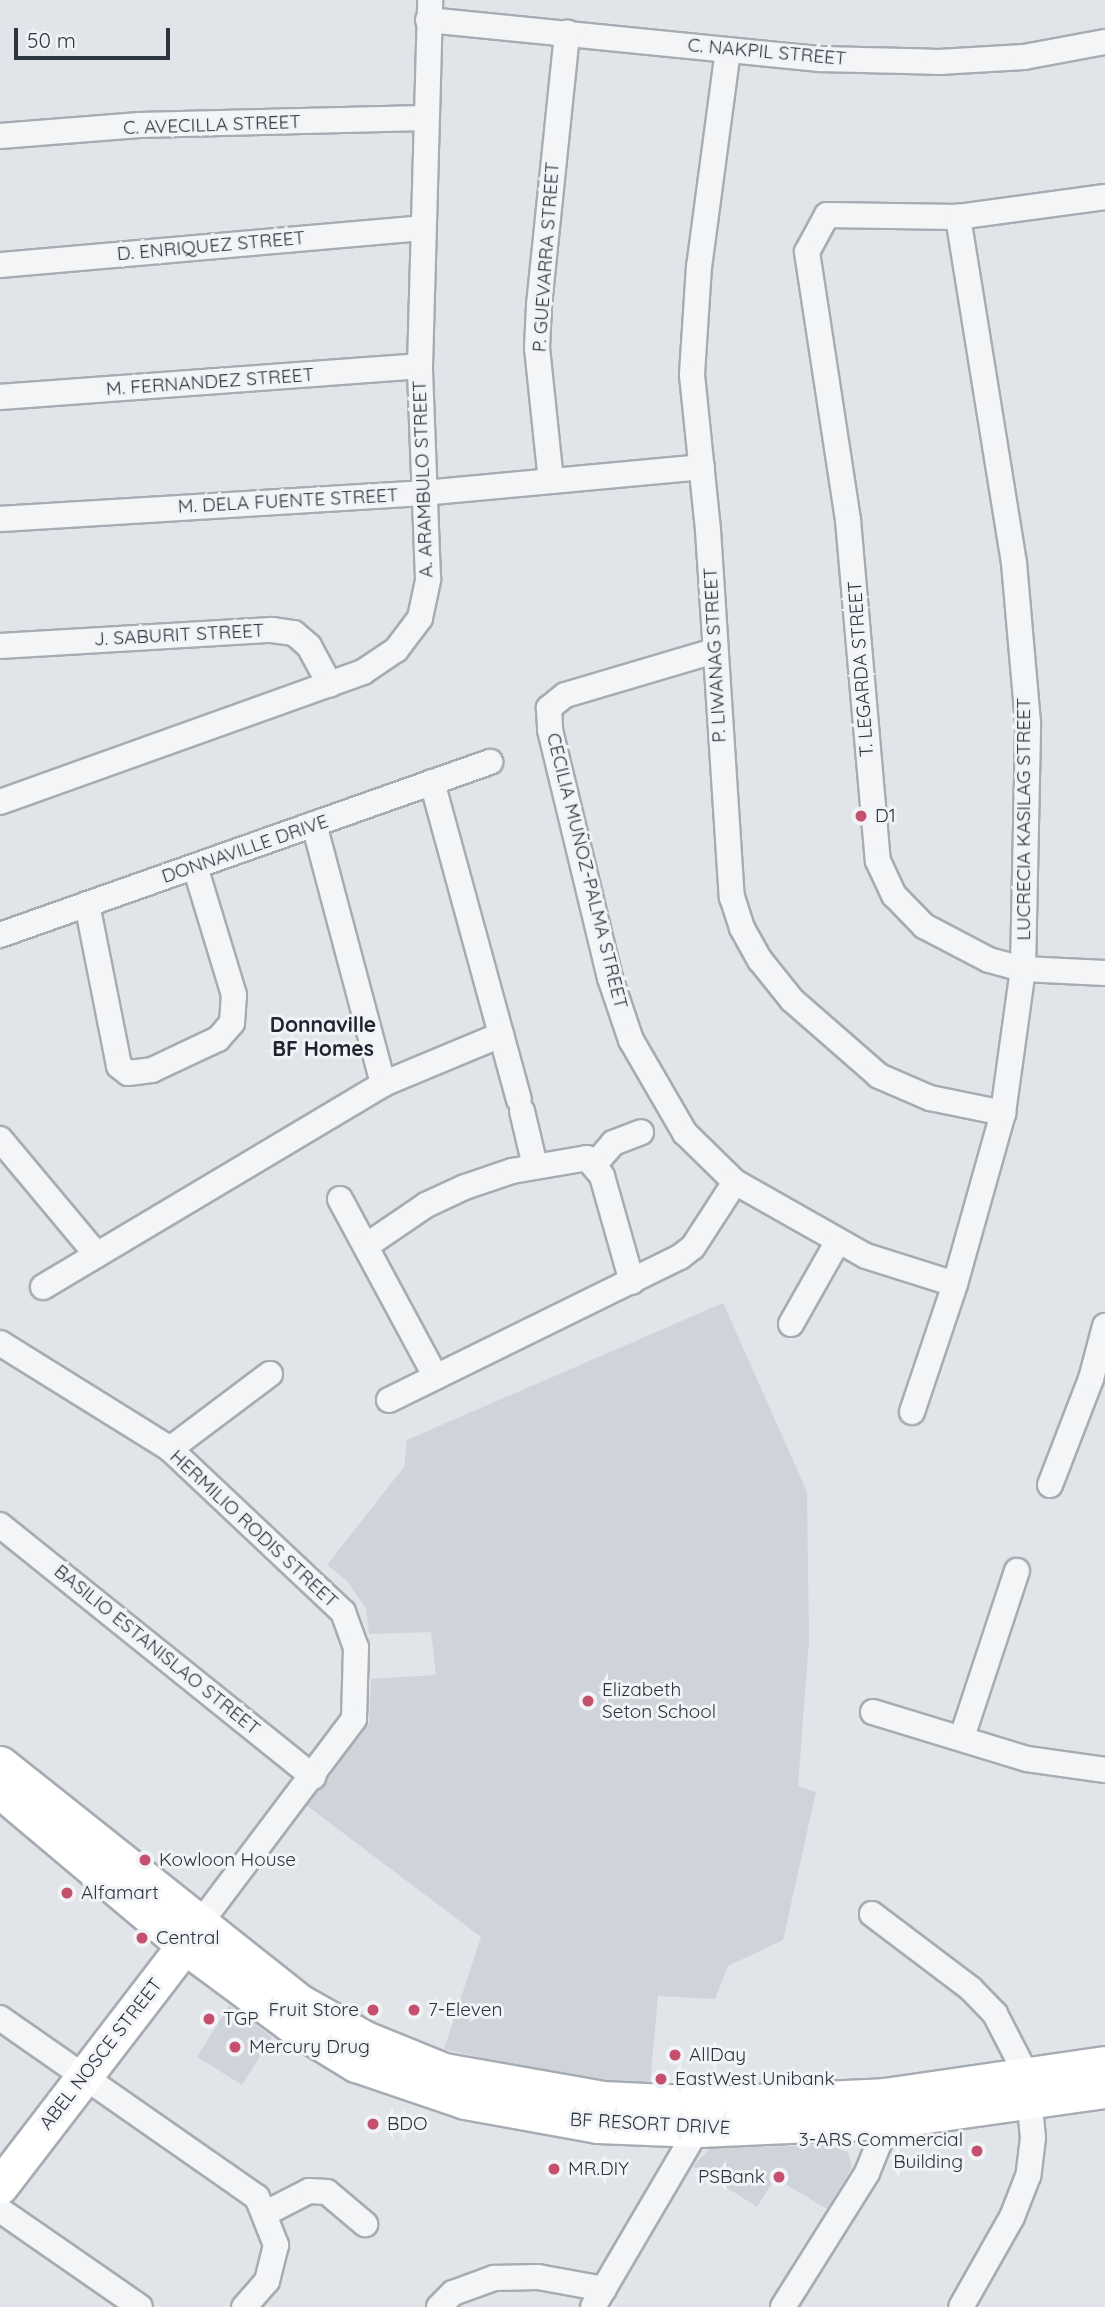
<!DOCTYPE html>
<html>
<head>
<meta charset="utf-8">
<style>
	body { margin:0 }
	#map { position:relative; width:1105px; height:2307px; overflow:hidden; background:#e1e5e9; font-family:Quicksand,sans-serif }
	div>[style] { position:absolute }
	.built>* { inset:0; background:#cfd4da }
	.roads { filter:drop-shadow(2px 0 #a7acb3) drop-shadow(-2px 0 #a7acb3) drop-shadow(0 2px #a7acb3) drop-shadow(0 -2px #a7acb3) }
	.street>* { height:24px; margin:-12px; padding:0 12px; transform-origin:12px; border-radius:12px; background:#f4f5f7 }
	.secondary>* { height:35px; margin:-17.5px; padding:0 17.5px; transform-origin:17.5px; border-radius:17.5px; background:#fff }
	.dots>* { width:19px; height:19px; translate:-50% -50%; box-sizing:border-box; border:4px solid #f1f3f6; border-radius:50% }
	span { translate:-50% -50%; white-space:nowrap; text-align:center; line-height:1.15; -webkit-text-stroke:6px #f1f3f6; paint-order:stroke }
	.street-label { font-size:19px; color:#2b343f }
	.poi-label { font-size:19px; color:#2b343f }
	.left { translate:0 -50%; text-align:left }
	.right { translate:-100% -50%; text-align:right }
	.neighbourhood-label { font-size:21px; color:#1d2530; font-weight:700 }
	.scale { position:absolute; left:14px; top:28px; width:156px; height:32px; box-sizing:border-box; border:4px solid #2b343f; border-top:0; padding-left:9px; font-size:21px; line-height:24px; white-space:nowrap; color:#2b343f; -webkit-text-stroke:5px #f1f3f6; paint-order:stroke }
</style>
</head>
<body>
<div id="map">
	<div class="built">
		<i style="clip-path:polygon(723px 1303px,807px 1492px,809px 1640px,798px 1786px,816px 1792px,783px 1940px,728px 1966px,715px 1999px,658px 1996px,650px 2084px,539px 2072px,444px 2049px,481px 1937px,306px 1805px,369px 1723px,371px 1679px,436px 1675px,431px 1632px,369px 1634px,366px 1608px,347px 1581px,327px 1565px,404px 1467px,407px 1440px)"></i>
		<i style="clip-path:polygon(229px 2005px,272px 2037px,242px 2085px,197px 2057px)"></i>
		<i style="clip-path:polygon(829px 2145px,848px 2152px,852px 2167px,827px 2209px,775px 2178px,757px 2207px,693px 2166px,710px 2148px)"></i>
	</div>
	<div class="roads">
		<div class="street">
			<i style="left:428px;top:20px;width:394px;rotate:5.7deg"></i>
			<i style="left:820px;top:59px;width:119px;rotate:1.4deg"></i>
			<i style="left:939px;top:62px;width:85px;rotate:-3.4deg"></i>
			<i style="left:1024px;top:57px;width:82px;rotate:-10.5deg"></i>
			<i style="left:728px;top:50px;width:218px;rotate:97.6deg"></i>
			<i style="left:699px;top:266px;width:109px;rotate:93.7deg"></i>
			<i style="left:692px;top:375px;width:156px;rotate:84.1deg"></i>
			<i style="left:708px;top:530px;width:368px;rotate:86.3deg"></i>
			<i style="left:732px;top:897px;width:33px;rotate:72deg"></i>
			<i style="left:742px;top:928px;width:37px;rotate:61deg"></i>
			<i style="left:760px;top:960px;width:51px;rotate:51.3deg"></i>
			<i style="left:792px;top:1000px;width:116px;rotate:41.1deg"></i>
			<i style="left:879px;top:1076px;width:56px;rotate:23.3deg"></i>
			<i style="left:930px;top:1098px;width:75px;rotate:11.6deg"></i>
			<i style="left:0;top:136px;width:140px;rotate:-4.5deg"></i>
			<i style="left:140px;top:125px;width:284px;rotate:-1.4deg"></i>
			<i style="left:1105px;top:197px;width:148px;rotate:172.3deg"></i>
			<i style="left:958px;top:217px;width:131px;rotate:-179.1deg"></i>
			<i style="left:827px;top:215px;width:42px;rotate:118.4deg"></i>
			<i style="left:807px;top:252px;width:271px;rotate:81.3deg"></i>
			<i style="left:848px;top:520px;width:342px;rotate:85deg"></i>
			<i style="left:878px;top:861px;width:38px;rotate:65deg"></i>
			<i style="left:894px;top:895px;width:43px;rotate:45.9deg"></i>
			<i style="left:924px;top:926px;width:73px;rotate:27.6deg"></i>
			<i style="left:989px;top:960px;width:35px;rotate:15deg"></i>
			<i style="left:1023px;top:969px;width:82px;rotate:2.8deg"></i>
			<i style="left:0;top:265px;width:423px;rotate:-5deg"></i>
			<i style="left:0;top:397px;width:421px;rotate:-4.2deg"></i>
			<i style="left:551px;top:481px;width:134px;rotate:-96deg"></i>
			<i style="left:537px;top:348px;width:43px;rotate:-87.3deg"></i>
			<i style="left:539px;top:305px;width:274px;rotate:-84.1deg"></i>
			<i style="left:0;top:519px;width:424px;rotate:-3.5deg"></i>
			<i style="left:423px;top:493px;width:280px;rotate:-5.3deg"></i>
			<i style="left:0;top:646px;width:272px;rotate:-3.4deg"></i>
			<i style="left:272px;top:630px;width:22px;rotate:8deg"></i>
			<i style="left:294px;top:633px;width:20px;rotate:41deg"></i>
			<i style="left:309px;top:646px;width:44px;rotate:61.7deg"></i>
			<i style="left:714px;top:651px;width:155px;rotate:163.5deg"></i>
			<i style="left:565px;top:695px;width:21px;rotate:141deg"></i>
			<i style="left:549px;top:708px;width:22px;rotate:87deg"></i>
			<i style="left:550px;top:730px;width:255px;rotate:76.4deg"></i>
			<i style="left:610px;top:978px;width:65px;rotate:71.3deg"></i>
			<i style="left:631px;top:1040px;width:108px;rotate:59.9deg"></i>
			<i style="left:685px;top:1133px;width:70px;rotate:44.4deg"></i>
			<i style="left:735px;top:1182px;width:150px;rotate:29.5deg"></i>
			<i style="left:866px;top:1256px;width:93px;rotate:17.5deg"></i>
			<i style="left:432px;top:782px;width:329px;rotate:74.7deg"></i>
			<i style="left:0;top:802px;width:386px;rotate:-19.7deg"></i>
			<i style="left:363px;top:672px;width:40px;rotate:-34deg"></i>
			<i style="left:396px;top:650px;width:40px;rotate:-53deg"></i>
			<i style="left:420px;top:618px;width:40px;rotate:-78deg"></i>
			<i style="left:428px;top:579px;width:213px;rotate:-92.2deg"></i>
			<i style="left:420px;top:366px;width:366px;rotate:-88.4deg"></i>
			<i style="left:314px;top:824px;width:269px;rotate:75.1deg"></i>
			<i style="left:87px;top:904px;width:165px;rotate:78.8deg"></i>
			<i style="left:119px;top:1066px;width:11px;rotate:38deg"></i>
			<i style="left:128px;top:1073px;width:24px;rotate:-7deg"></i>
			<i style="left:152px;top:1070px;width:73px;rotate:-25.2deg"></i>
			<i style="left:218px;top:1039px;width:21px;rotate:-49deg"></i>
			<i style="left:232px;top:1023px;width:28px;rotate:-86deg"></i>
			<i style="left:234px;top:995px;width:134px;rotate:-106.9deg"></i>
			<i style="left:0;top:935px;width:520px;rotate:-19.45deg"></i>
			<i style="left:522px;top:1111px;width:57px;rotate:76.7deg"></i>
			<i style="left:0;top:1139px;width:151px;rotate:50.1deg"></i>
			<i style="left:595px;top:1164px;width:28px;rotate:-49deg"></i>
			<i style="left:613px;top:1143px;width:30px;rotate:-21deg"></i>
			<i style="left:340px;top:1199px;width:202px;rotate:61.7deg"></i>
			<i style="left:366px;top:1246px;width:73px;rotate:-34.3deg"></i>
			<i style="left:426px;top:1205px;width:43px;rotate:-24.8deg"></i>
			<i style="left:465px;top:1187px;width:50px;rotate:-18.8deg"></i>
			<i style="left:512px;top:1171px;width:76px;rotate:-9.8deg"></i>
			<i style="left:587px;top:1158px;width:23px;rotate:50deg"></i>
			<i style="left:602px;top:1176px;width:110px;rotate:74.2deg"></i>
			<i style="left:43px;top:1287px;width:396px;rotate:-30.8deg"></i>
			<i style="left:383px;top:1084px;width:128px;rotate:-22.6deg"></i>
			<i style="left:791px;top:1324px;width:95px;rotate:-60.5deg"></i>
			<i style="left:0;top:1343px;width:200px;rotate:31.9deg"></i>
			<i style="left:170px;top:1449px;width:238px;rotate:43.3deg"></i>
			<i style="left:343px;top:1612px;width:37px;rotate:70deg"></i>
			<i style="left:356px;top:1647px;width:72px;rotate:91.6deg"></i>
			<i style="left:354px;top:1719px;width:253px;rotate:127deg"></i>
			<i style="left:389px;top:1400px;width:324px;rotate:-26.2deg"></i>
			<i style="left:680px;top:1257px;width:16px;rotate:-38deg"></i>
			<i style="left:693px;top:1247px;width:77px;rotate:-57.1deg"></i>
			<i style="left:912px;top:1412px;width:135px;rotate:-71.4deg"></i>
			<i style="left:955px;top:1284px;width:178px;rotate:-74.3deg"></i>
			<i style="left:1003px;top:1113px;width:145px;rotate:-82.1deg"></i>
			<i style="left:1023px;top:969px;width:246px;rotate:-88.8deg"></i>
			<i style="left:1028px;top:723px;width:161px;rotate:-95deg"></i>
			<i style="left:1014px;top:563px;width:351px;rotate:-99.2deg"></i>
			<i style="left:170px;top:1449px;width:125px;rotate:-36.9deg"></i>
			<i style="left:1050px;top:1485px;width:114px;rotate:-68.9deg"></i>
			<i style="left:1091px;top:1379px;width:55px;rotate:-75.2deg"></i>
			<i style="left:0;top:1525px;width:402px;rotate:38.8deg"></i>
			<i style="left:873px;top:1712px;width:161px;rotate:17deg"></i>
			<i style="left:1027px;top:1759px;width:79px;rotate:8deg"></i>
			<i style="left:962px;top:1737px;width:175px;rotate:-71.7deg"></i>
			<i style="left:872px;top:1914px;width:124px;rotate:37.1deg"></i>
			<i style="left:971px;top:1989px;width:35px;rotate:46deg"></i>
			<i style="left:995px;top:2014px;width:70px;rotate:62.7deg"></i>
			<i style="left:1027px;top:2076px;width:62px;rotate:84.5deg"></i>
			<i style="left:1033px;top:2138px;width:38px;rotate:97deg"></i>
			<i style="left:1028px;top:2176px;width:44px;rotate:111.3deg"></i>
			<i style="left:1012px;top:2217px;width:103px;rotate:119.5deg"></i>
			<i style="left:0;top:2018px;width:313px;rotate:34.9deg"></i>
			<i style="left:257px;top:2197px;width:52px;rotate:68.4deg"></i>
			<i style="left:276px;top:2245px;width:37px;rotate:104deg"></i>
			<i style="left:267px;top:2281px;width:35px;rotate:131deg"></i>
			<i style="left:0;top:2210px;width:170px;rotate:34.7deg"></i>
			<i style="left:266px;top:2213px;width:48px;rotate:-27.1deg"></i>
			<i style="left:309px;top:2191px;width:18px;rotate:3deg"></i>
			<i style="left:327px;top:2192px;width:50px;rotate:40.1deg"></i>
			<i style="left:439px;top:2307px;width:20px;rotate:-45deg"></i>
			<i style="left:453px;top:2293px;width:44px;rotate:-20.1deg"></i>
			<i style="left:494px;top:2278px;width:44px;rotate:-1.3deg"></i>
			<i style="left:538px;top:2277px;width:67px;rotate:10.3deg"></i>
			<i style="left:593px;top:2307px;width:219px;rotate:-59.6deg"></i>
			<i style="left:783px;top:2307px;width:158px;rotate:-57.9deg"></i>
			<i style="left:867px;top:2173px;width:32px;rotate:-68deg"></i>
			<i style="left:879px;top:2143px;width:36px;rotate:-82deg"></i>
		</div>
		<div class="secondary">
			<i style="left:0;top:1764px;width:384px;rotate:38.5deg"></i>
			<i style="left:301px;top:2003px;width:73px;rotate:29.4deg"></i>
			<i style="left:365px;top:2039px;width:85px;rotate:22.1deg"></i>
			<i style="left:444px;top:2071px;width:160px;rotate:10deg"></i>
			<i style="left:602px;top:2099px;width:109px;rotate:2.6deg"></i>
			<i style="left:711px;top:2104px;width:173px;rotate:-2.6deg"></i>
			<i style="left:884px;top:2096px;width:223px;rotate:-8.2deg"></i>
			<i style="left:0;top:1790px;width:242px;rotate:40.1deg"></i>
			<i style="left:185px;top:1946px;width:129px;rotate:36.5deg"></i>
			<i style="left:289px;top:2023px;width:79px;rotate:31.5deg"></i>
			<i style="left:356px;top:2064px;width:115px;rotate:18.7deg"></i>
			<i style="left:465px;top:2101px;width:135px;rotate:10.2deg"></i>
			<i style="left:598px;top:2125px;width:100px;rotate:2.3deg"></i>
			<i style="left:698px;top:2129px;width:186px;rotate:-2.5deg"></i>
			<i style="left:884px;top:2121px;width:223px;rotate:-8deg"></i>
			<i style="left:0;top:2186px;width:325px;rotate:-52.5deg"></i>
		</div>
	</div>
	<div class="dots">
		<i style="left:861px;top:816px;background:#c4506d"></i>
		<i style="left:588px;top:1701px;background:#c4506d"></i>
		<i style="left:145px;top:1860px;background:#c4506d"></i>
		<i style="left:67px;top:1893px;background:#c4506d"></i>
		<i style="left:142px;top:1938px;background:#c4506d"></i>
		<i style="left:373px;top:2010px;background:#c4506d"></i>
		<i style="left:414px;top:2010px;background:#c4506d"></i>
		<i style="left:209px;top:2019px;background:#c4506d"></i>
		<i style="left:235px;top:2047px;background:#c4506d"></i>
		<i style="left:675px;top:2055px;background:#c4506d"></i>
		<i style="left:661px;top:2079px;background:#c4506d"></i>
		<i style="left:373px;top:2124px;background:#c4506d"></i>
		<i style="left:977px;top:2151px;background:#c4506d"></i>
		<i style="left:554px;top:2169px;background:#c4506d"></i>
		<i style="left:779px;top:2177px;background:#c4506d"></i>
	</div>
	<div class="street-label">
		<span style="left:767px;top:52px;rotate:5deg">C. NAKPIL STREET</span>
		<span style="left:212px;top:125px;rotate:-2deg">C. AVECILLA STREET</span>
		<span style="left:211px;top:246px;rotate:-5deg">D. ENRIQUEZ STREET</span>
		<span style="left:546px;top:257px;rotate:-86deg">P. GUEVARRA STREET</span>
		<span style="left:210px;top:382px;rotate:-4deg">M. FERNANDEZ STREET</span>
		<span style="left:423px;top:479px;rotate:-92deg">A. ARAMBULO STREET</span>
		<span style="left:288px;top:501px;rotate:-3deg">M. DELA FUENTE STREET</span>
		<span style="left:179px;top:635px;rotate:-3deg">J. SABURIT STREET</span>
		<span style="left:715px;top:655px;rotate:-93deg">P. LIWANAG STREET</span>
		<span style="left:861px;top:669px;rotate:-94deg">T. LEGARDA STREET</span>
		<span style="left:1024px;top:819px;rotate:-90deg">LUCRECIA KASILAG STREET</span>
		<span style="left:245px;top:849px;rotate:-19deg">DONNAVILLE DRIVE</span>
		<span style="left:587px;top:871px;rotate:76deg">CECILIA MUÑOZ-PALMA STREET</span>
		<span style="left:254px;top:1529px;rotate:43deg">HERMILIO RODIS STREET</span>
		<span style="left:157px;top:1650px;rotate:39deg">BASILIO ESTANISLAO STREET</span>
		<span style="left:101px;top:2054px;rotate:-52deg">ABEL NOSCE STREET</span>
		<span style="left:650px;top:2124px;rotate:3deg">BF RESORT DRIVE</span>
	</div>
	<div class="poi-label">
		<span class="left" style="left:875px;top:816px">D1</span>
		<span class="left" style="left:602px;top:1701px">Elizabeth<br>Seton School</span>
		<span class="left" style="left:159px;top:1860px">Kowloon House</span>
		<span class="left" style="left:81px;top:1893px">Alfamart</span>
		<span class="left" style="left:156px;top:1938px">Central</span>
		<span class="right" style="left:359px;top:2010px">Fruit Store</span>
		<span class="left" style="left:428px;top:2010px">7-Eleven</span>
		<span class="left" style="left:223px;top:2019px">TGP</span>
		<span class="left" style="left:249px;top:2047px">Mercury Drug</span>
		<span class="left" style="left:689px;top:2055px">AllDay</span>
		<span class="left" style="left:675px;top:2079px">EastWest Unibank</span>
		<span class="left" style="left:387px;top:2124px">BDO</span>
		<span class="right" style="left:963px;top:2151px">3-ARS Commercial<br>Building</span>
		<span class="left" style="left:568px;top:2169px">MR.DIY</span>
		<span class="right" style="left:765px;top:2177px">PSBank</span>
	</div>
	<div class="neighbourhood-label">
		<span style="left:323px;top:1036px">Donnaville<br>BF Homes</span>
	</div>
	<div class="scale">50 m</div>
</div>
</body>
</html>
